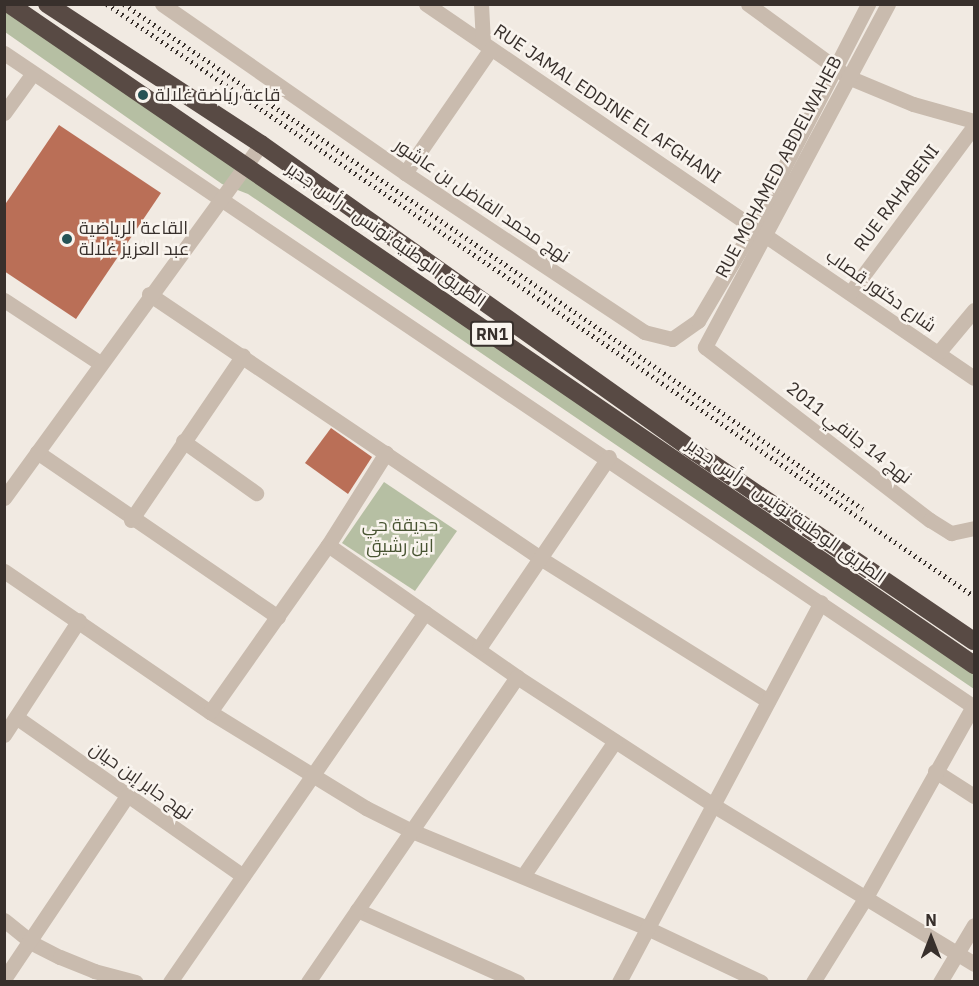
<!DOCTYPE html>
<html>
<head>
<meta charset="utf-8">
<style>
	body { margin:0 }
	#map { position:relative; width:979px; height:986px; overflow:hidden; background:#f1eae2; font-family:"IBM Plex Sans",Cairo,sans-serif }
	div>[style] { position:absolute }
	.green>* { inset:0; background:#b6bfa3 }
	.building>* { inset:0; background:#ba6f57 }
	.minor>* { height:15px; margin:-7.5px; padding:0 7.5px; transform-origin:7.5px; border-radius:7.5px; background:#c9bbae }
	.highway>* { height:18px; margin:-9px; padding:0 9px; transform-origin:9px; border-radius:9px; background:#584a44 }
	.rail>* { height:4.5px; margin-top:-2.25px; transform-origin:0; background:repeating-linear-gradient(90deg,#38302c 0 1.5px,transparent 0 6px) }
	.dots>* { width:16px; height:16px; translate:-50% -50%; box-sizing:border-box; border:3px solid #f9f4ee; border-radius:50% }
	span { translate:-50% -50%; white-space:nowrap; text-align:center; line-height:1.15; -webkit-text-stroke:5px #f9f4ee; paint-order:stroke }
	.shield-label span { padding:2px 4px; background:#f9f4ee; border:2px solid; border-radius:4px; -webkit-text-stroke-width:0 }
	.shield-label { font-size:16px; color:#38302c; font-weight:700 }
	.poi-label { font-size:18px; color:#38302c }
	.left { translate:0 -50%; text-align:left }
	.street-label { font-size:18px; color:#38302c }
	.park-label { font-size:18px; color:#485432 }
	.frame { position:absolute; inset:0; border:6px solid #38302c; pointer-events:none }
	.north { position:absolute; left:901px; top:908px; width:60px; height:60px; -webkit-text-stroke:4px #f9f4ee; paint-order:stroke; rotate:0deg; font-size:16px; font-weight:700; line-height:24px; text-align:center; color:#38302c }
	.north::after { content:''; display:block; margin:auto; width:21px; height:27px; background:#38302c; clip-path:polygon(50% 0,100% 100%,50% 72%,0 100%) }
</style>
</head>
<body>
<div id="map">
	<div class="green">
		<i style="clip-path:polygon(4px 8px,974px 669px,974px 689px,248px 194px,222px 184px,5px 32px)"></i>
		<i style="clip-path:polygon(384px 482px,457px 531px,415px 591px,342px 543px)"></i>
	</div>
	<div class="building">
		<i style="clip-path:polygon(59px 125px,161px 193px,76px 319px,4px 271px,4px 206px)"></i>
		<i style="clip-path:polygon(331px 428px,372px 457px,348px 494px,305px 463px)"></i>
	</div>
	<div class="minor">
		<i style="left:162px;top:4px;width:296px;rotate:34.8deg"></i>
		<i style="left:405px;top:173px;width:287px;rotate:33.6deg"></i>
		<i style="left:644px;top:332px;width:29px;rotate:14deg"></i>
		<i style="left:672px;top:339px;width:32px;rotate:-35deg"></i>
		<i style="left:698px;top:321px;width:108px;rotate:-59.4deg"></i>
		<i style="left:753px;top:228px;width:252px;rotate:-62.8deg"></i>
		<i style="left:426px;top:4px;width:663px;rotate:34.31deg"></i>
		<i style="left:481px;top:4px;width:39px;rotate:87deg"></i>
		<i style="left:748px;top:4px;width:124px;rotate:36.1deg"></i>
		<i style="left:848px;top:77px;width:70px;rotate:22.6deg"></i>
		<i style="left:913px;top:104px;width:63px;rotate:15.6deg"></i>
		<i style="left:888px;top:4px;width:389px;rotate:118.1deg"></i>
		<i style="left:705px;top:347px;width:284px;rotate:37.6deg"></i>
		<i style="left:930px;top:520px;width:25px;rotate:32deg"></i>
		<i style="left:951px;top:533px;width:24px;rotate:-12deg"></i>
		<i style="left:4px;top:53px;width:1170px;rotate:33.99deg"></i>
		<i style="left:4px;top:113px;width:49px;rotate:-54.1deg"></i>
		<i style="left:405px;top:173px;width:150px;rotate:-55.4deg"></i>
		<i style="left:850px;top:293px;width:208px;rotate:-53.4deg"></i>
		<i style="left:149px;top:294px;width:472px;rotate:34deg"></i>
		<i style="left:540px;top:558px;width:269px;rotate:32.1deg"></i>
		<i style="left:4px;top:300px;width:115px;rotate:33.3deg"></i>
		<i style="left:938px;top:353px;width:56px;rotate:-50.1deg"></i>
		<i style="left:183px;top:441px;width:90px;rotate:35.5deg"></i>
		<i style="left:37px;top:452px;width:292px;rotate:34.4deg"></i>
		<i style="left:4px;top:498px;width:437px;rotate:-54deg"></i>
		<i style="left:131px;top:520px;width:199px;rotate:-55.8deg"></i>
		<i style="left:328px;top:545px;width:231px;rotate:34.9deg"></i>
		<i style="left:517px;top:677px;width:234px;rotate:33.1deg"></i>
		<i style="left:713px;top:805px;width:306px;rotate:31.3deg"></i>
		<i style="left:4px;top:571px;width:250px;rotate:34.4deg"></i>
		<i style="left:210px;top:712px;width:183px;rotate:31.6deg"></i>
		<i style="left:366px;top:808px;width:51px;rotate:26.6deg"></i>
		<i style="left:412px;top:831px;width:254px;rotate:22.4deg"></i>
		<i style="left:647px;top:928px;width:126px;rotate:25.3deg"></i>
		<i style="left:479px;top:648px;width:231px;rotate:-55.8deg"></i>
		<i style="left:210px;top:712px;width:204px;rotate:-54.8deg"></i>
		<i style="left:328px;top:545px;width:109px;rotate:-57.8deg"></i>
		<i style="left:16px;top:717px;width:277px;rotate:35deg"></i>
		<i style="left:4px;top:735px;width:137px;rotate:-56.9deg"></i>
		<i style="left:935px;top:771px;width:46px;rotate:32.7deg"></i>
		<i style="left:523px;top:876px;width:163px;rotate:-55.7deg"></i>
		<i style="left:357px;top:910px;width:176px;rotate:24.1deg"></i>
		<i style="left:4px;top:920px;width:36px;rotate:39deg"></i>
		<i style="left:32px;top:943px;width:31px;rotate:27deg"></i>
		<i style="left:60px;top:957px;width:37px;rotate:22deg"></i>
		<i style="left:94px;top:971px;width:43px;rotate:14.7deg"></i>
		<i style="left:4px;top:979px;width:220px;rotate:-56.1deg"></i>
		<i style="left:170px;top:982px;width:449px;rotate:-55.4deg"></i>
		<i style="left:308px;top:982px;width:370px;rotate:-55.6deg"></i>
		<i style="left:619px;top:982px;width:430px;rotate:-62deg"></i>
		<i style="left:813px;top:982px;width:100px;rotate:-58.1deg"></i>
		<i style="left:866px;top:897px;width:219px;rotate:-60.7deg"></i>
		<i style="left:940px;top:982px;width:66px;rotate:-59.2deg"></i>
	</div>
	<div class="highway">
		<i style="left:9px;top:4px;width:1170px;rotate:34.41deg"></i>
		<i style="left:47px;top:4px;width:256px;rotate:33.2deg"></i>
		<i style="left:261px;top:144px;width:531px;rotate:35.34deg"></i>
		<i style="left:694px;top:451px;width:338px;rotate:34.2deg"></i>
	</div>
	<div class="rail">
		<i style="left:107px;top:4px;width:1050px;rotate:34.33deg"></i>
		<i style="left:124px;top:4px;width:895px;rotate:34.35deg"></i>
	</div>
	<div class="dots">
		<i style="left:143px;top:95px;background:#255356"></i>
		<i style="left:67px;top:239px;background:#255356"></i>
	</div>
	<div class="shield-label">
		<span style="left:492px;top:334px">RN1</span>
	</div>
	<div class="poi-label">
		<span class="left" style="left:155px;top:95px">قاعة رياضة غلالة</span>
		<span class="left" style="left:79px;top:239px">القاعة الرياضية<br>عبد العزيز غلالة</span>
	</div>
	<div class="street-label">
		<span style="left:607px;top:104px;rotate:34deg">RUE JAMAL EDDINE EL AFGHANI</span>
		<span style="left:779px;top:167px;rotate:-62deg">RUE MOHAMED ABDELWAHEB</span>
		<span style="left:897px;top:198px;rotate:-53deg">RUE RAHABENI</span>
		<span style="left:482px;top:201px;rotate:34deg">نهج محمد الفاضل بن عاشور</span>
		<span style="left:386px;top:235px;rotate:35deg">الطريق الوطنية تونس - رأس جدير</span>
		<span style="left:881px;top:291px;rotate:35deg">شارع دكتور قصاب</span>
		<span style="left:849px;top:433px;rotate:38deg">نهج 14 جانفي 2011</span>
		<span style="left:786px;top:511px;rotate:35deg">الطريق الوطنية تونس - رأس جدير</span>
		<span style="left:141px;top:781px;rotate:35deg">نهج جابر إبن حيان</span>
	</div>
	<div class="park-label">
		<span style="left:400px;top:536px">حديقة حي<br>ابن رشيق</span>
	</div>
	<div class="frame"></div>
	<div class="north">N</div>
</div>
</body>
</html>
